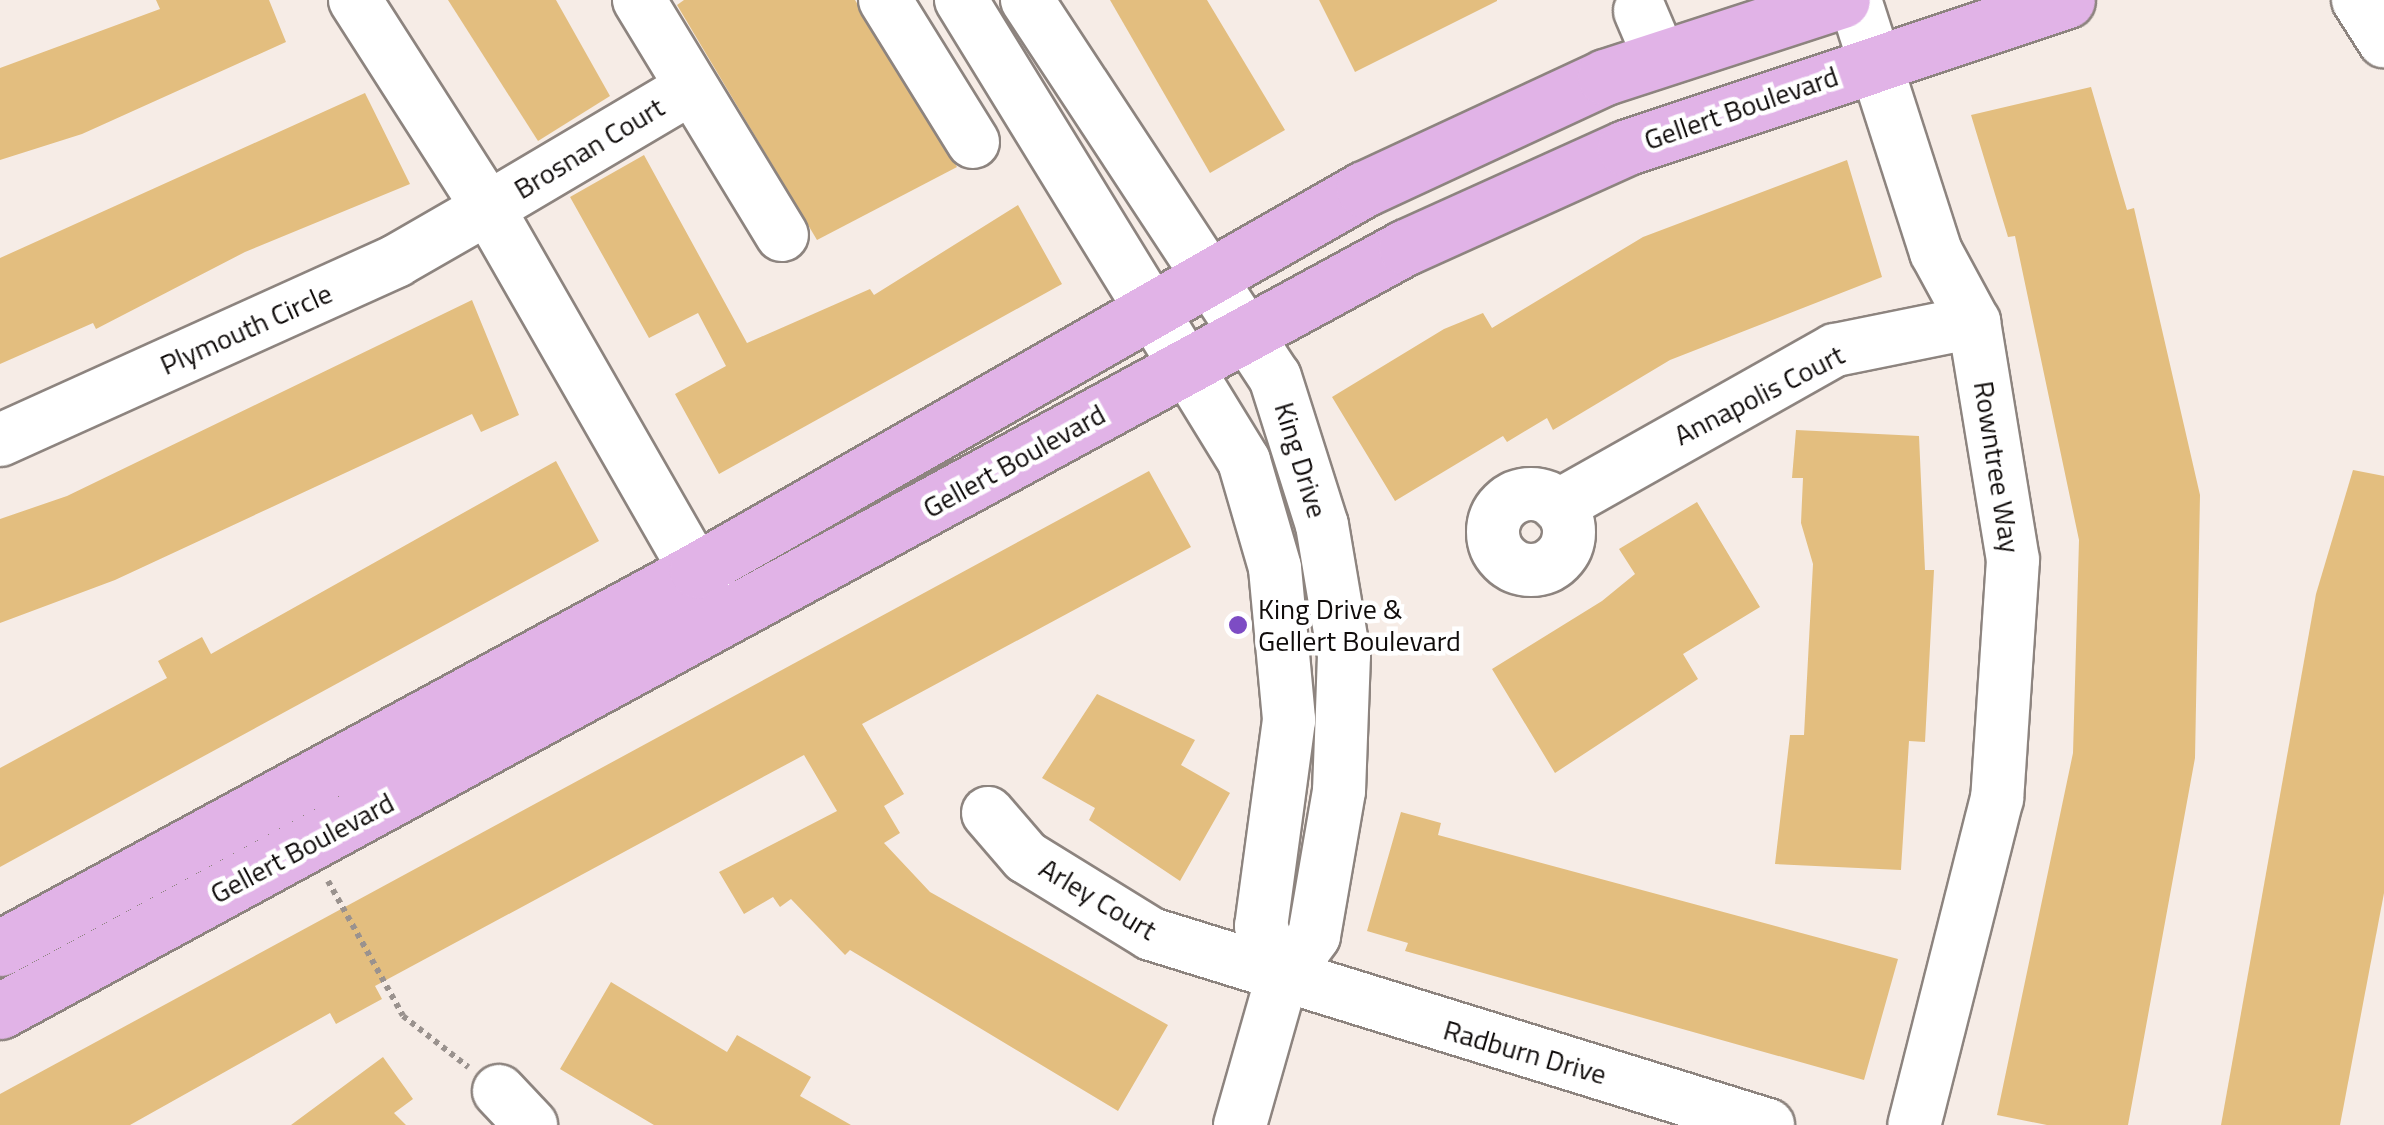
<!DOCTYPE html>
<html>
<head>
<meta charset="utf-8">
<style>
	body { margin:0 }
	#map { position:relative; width:2384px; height:1125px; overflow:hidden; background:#f6ece6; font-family:"Titillium Web",sans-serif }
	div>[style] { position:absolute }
	.building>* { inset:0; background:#e3be7f }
	.path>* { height:6px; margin-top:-3px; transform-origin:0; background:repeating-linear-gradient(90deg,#9a928e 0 5px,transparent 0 10px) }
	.roads { filter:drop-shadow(2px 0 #8d847f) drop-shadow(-2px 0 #8d847f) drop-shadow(0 2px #8d847f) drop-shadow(0 -2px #8d847f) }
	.minor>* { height:52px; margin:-26px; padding:0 26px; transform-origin:26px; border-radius:26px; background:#fff }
	.minor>.ring { margin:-26px; padding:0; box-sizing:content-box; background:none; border:52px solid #fff; border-radius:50% }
	.major>* { height:55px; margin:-27.5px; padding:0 27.5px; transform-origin:27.5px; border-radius:27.5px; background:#e1b3e7 }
	.dots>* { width:28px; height:28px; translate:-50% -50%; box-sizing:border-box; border:5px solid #fff; border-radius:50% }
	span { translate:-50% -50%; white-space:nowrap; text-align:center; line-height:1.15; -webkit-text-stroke:9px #fff; paint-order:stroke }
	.street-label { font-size:28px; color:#100c0b }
	.poi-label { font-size:28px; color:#100c0b }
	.left { translate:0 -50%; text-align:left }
</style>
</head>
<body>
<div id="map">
	<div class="building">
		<i style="clip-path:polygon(156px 0,269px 0,286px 42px,82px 134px,0 160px,0 68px,160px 9px)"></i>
		<i style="clip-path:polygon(448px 0,556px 0,610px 96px,538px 141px)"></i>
		<i style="clip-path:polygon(684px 0,855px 0,957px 167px,817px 240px,677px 5px)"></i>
		<i style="clip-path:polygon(1110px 0,1207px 0,1285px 130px,1210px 173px)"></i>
		<i style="clip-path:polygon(1319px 0,1497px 0,1497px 1px,1355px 72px)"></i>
		<i style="clip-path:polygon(2091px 87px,2127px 210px,2134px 208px,2200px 495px,2195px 758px,2128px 1125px,2047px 1125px,1997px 1115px,2073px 753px,2079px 540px,2015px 236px,2008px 237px,1971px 115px)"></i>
		<i style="clip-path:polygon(365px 93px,410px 184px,245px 252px,96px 329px,93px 323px,0 364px,0 258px)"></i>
		<i style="clip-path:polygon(644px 155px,747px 343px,870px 289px,874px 295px,1018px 205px,1062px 284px,719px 474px,675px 394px,726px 366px,698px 313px,649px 338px,570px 197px)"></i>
		<i style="clip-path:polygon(1847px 160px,1882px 277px,1670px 360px,1553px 430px,1547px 418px,1507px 442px,1503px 436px,1395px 501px,1332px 397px,1444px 329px,1483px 313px,1492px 328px,1643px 237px)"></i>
		<i style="clip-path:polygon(472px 300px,519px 415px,481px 432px,472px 414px,115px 580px,0 623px,0 519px,67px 496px)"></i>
		<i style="clip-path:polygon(1796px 430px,1919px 436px,1925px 570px,1934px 570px,1925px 742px,1909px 741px,1901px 870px,1775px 864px,1790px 735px,1804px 735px,1813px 564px,1801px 523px,1803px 478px,1792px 478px)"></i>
		<i style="clip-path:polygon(556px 461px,599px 541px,0 867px,0 768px,167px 678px,158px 661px,202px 637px,211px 654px)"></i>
		<i style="clip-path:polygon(2353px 470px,2384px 476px,2384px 893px,2340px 1125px,2221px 1125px,2316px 594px)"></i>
		<i style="clip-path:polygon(1149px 471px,1191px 547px,862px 724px,904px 794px,884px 806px,900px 833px,884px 843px,930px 892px,1168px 1025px,1118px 1111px,850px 950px,845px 955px,791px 899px,780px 907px,773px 897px,744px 914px,719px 872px,837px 811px,804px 755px,375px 986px,382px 999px,336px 1024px,330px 1013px,130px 1125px,0 1125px,0 1094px)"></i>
		<i style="clip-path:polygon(1697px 502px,1760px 607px,1683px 654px,1698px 679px,1555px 773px,1492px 669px,1602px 601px,1635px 574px,1619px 549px)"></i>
		<i style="clip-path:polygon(1097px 694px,1195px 740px,1181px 765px,1230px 793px,1180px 881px,1089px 820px,1095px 808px,1042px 778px)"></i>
		<i style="clip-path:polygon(1401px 812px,1441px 823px,1438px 835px,1898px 959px,1864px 1080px,1405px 951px,1408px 943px,1367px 931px)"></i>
		<i style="clip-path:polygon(611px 982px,727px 1052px,737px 1035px,811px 1077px,800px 1096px,851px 1125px,654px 1125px,610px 1099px,560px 1069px)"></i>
		<i style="clip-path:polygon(383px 1057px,413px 1099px,394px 1113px,406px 1125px,291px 1125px)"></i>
	</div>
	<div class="path">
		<i style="left:328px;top:881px;width:154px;rotate:60.9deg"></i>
		<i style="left:403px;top:1016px;width:83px;rotate:38.1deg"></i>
	</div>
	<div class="roads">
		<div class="minor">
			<i style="left:639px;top:0;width:275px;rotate:58.7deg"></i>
			<i style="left:885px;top:0;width:167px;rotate:58.2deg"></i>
			<i style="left:961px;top:0;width:541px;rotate:58.45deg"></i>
			<i style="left:1244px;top:461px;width:111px;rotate:73.8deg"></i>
			<i style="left:1275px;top:568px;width:153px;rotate:84.7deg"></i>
			<i style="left:1289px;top:720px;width:208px;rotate:97.7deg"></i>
			<i style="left:1261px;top:926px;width:59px;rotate:70deg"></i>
			<i style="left:1027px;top:0;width:451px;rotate:56.7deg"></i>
			<i style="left:1275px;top:377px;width:155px;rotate:72.4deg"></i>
			<i style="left:1322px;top:525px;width:132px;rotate:80.4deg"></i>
			<i style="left:1344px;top:655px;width:136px;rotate:92.1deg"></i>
			<i style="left:1339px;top:791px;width:147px;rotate:99.8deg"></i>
			<i style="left:1314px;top:936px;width:56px;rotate:126.3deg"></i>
			<i style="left:1281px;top:981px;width:150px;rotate:105.9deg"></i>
			<i style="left:1855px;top:0;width:265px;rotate:72.2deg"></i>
			<i style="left:1936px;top:252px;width:80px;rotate:61.5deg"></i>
			<i style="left:1974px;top:322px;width:241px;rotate:80.7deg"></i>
			<i style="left:2013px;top:560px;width:239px;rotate:93.8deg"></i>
			<i style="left:1997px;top:798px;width:337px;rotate:104.2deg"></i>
			<i style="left:2358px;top:0;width:49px;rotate:57.6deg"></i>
			<i style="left:1640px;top:11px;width:51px;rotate:66.9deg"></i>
			<i style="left:691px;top:88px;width:236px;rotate:149.4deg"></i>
			<i style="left:488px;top:208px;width:462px;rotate:60.2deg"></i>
			<i style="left:0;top:440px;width:435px;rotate:-24.3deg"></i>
			<i style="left:396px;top:261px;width:106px;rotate:-29.9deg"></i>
			<i style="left:488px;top:208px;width:247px;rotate:-122.6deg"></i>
			<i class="ring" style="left:1493px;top:494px;width:24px;height:24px"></i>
			<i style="left:1558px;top:506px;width:318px;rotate:-29.4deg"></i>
			<i style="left:1835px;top:350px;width:142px;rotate:-11.4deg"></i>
			<i style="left:988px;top:813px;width:58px;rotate:49.2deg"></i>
			<i style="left:1026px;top:857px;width:147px;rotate:31.6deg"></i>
			<i style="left:1151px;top:934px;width:646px;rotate:17.2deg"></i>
			<i style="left:499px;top:1091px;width:47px;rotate:46.7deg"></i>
		</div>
		<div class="major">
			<i style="left:0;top:948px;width:793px;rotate:-28.47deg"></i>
			<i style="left:697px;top:570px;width:768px;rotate:-29.74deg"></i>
			<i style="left:1364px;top:189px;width:266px;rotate:-24.9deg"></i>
			<i style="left:1605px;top:77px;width:249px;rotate:-18deg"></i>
			<i style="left:0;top:1011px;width:1600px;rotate:-28.52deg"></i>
			<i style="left:1406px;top:247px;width:240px;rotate:-24.3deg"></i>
			<i style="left:1625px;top:148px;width:466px;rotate:-18.5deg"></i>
		</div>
	</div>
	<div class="dots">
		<i style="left:1238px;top:625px;background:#7d4cc4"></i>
	</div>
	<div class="street-label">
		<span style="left:1741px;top:108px;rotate:-19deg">Gellert Boulevard</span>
		<span style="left:589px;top:148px;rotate:-31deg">Brosnan Court</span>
		<span style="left:246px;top:329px;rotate:-24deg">Plymouth Circle</span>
		<span style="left:1759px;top:395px;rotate:-27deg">Annapolis Court</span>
		<span style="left:1301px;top:460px;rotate:73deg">King Drive</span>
		<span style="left:1014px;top:461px;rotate:-29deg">Gellert Boulevard</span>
		<span style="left:1997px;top:467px;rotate:81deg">Rowntree Way</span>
		<span style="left:302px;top:848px;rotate:-28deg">Gellert Boulevard</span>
		<span style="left:1098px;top:899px;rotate:31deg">Arley Court</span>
		<span style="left:1525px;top:1052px;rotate:16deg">Radburn Drive</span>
	</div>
	<div class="poi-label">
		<span class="left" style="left:1258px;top:625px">King Drive &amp;<br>Gellert Boulevard</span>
	</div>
</div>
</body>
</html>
